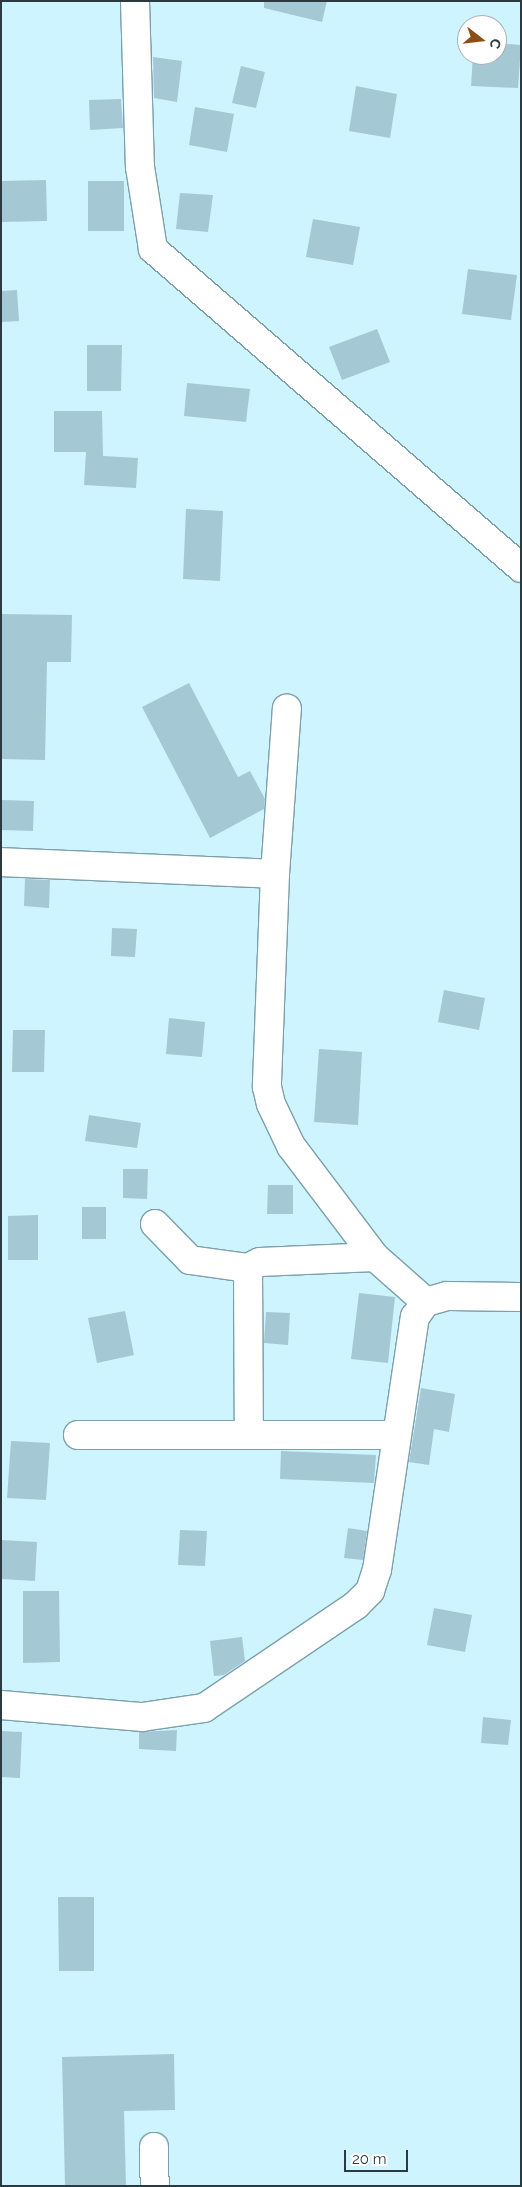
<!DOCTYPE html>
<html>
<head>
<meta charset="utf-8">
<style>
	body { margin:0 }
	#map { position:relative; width:522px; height:2187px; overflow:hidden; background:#cef4ff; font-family:Raleway,sans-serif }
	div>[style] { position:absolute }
	.building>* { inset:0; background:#a4c9d4 }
	.roads { filter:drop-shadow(1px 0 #7ca0aa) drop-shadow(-1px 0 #7ca0aa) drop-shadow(0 1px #7ca0aa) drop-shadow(0 -1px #7ca0aa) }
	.minor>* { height:28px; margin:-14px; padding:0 14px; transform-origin:14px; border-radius:14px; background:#fff }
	span { translate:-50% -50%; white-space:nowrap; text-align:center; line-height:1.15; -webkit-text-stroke:4.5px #fff; paint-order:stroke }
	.frame { position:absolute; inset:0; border:2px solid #2b3a3e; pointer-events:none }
	.north { position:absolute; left:457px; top:15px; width:50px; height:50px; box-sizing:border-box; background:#fff; border:1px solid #aab0b2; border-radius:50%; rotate:106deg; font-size:14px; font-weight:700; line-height:20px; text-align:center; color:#2b3a3e }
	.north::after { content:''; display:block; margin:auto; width:18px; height:22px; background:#8d4e14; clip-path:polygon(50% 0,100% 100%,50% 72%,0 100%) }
	.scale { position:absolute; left:344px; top:2150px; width:64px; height:22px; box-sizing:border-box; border:2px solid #2b3a3e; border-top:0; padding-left:6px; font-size:15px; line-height:18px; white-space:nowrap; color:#2b3a3e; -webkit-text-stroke:4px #fff; paint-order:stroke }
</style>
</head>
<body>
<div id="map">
	<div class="building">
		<i style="clip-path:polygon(264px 1px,327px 1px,322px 22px,264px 8px)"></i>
		<i style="clip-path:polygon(497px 43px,521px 45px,518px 88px,471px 86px,473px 55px,497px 55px)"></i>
		<i style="clip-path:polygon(153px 57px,182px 61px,177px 102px,154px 98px)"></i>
		<i style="clip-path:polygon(241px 66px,265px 72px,256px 108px,232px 103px)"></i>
		<i style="clip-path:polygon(356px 86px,397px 94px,390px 138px,349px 131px)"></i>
		<i style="clip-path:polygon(121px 99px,123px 128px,90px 130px,89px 100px)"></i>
		<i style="clip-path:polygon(195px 107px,234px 114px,227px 152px,189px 145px)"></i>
		<i style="clip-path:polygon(46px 180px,47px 221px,1px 222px,1px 181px)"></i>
		<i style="clip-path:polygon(88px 181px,124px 181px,124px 231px,88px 231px)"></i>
		<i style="clip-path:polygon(180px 193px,213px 195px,208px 232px,176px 229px)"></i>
		<i style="clip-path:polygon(313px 219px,360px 227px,353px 265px,306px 257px)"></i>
		<i style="clip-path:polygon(468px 269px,517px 275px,511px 320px,462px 314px)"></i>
		<i style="clip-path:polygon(17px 290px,19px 321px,1px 322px,1px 291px)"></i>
		<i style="clip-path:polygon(377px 329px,390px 362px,342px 380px,329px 347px)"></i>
		<i style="clip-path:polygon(87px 345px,122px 345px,121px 391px,87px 391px)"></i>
		<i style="clip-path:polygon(187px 383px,250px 389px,246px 422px,184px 416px)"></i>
		<i style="clip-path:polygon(54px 411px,102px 411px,103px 456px,138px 458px,136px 488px,84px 485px,86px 452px,54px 452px)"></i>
		<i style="clip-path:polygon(186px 509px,223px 511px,220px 581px,183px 579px)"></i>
		<i style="clip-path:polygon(1px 614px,72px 615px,71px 662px,47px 662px,45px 760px,1px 759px)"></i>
		<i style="clip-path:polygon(189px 683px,238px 777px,250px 771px,265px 799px,264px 809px,210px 838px,142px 707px)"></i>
		<i style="clip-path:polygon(1px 800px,34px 801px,33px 831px,1px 830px)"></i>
		<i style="clip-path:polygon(25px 879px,50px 880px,49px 908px,24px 906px)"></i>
		<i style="clip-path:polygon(112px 928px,137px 929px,135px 957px,111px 956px)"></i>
		<i style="clip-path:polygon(444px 990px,485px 998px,479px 1030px,438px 1022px)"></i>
		<i style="clip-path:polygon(169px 1018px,205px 1022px,202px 1057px,166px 1054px)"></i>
		<i style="clip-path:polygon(13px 1030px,45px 1030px,44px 1072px,12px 1072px)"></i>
		<i style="clip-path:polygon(319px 1049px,362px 1052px,358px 1125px,314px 1122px)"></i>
		<i style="clip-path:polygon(89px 1115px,141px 1123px,137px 1148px,85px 1141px)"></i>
		<i style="clip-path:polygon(123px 1169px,148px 1169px,147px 1199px,123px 1198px)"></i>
		<i style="clip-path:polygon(268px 1185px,293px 1185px,293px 1214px,267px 1214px)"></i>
		<i style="clip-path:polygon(82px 1207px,106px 1207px,106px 1239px,82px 1239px)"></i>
		<i style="clip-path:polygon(38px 1215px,38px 1260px,8px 1260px,8px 1216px)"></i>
		<i style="clip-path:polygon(359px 1293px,395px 1297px,388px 1363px,351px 1359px)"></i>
		<i style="clip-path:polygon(125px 1311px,134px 1355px,97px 1363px,88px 1318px)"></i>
		<i style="clip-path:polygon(266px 1312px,290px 1313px,288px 1345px,264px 1343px)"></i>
		<i style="clip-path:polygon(421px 1388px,455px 1394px,449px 1432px,434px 1429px,429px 1465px,409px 1462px)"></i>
		<i style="clip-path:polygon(11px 1441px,50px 1443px,46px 1500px,7px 1498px)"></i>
		<i style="clip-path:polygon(281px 1451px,376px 1455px,374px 1483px,280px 1479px)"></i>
		<i style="clip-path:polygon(348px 1528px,367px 1531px,363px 1560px,344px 1558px)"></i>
		<i style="clip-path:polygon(180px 1530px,207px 1531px,205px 1566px,178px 1565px)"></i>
		<i style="clip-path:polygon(1px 1540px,37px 1542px,35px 1581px,1px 1579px)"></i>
		<i style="clip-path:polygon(23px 1591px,59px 1591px,60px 1662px,23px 1663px)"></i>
		<i style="clip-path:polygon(434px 1608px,472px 1615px,465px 1652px,427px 1645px)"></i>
		<i style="clip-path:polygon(242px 1637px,245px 1661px,224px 1675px,214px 1676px,210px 1641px)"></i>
		<i style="clip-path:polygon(483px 1717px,511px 1720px,508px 1745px,481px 1743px)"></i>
		<i style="clip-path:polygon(177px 1730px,176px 1751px,139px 1749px,139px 1732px)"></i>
		<i style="clip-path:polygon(1px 1731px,22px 1732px,20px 1778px,1px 1777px)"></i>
		<i style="clip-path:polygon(58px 1897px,94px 1897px,94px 1971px,59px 1971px)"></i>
		<i style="clip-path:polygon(174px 2054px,175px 2110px,124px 2111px,126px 2186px,65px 2186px,62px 2057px)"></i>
	</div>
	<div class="roads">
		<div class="minor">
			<i style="left:135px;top:1px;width:166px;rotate:88.3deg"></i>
			<i style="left:140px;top:167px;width:83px;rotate:81deg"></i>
			<i style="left:153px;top:249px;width:487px;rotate:40.9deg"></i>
			<i style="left:1px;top:862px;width:274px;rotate:2.5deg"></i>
			<i style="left:275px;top:874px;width:213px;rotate:92.2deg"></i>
			<i style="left:267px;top:1087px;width:17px;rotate:77deg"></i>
			<i style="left:271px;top:1104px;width:47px;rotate:64.5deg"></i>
			<i style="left:291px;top:1146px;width:139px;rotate:52.9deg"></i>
			<i style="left:375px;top:1257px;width:68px;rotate:41.4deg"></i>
			<i style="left:275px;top:874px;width:166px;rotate:-85.9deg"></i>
			<i style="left:155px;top:1224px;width:50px;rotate:45.8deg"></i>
			<i style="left:190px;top:1260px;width:59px;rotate:7.9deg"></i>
			<i style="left:248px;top:1268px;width:13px;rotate:-27deg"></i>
			<i style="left:260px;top:1262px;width:115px;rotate:-2.5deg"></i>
			<i style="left:248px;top:1268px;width:167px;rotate:89.7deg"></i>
			<i style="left:78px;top:1435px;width:317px"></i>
			<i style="left:1px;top:1705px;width:142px;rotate:4.9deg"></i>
			<i style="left:142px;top:1717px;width:63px;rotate:-8.3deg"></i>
			<i style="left:204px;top:1708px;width:184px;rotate:-34.1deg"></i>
			<i style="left:356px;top:1605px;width:20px;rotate:-45deg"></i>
			<i style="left:370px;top:1591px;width:22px;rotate:-72deg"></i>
			<i style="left:377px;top:1570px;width:256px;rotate:-81.5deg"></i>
			<i style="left:415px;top:1317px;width:19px;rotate:-54deg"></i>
			<i style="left:426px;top:1302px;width:22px;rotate:-16deg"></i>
			<i style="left:447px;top:1296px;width:74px;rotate:0.8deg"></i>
			<i style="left:154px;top:2147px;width:39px;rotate:89deg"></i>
		</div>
	</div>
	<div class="frame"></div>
	<div class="north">С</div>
	<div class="scale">20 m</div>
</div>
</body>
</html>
